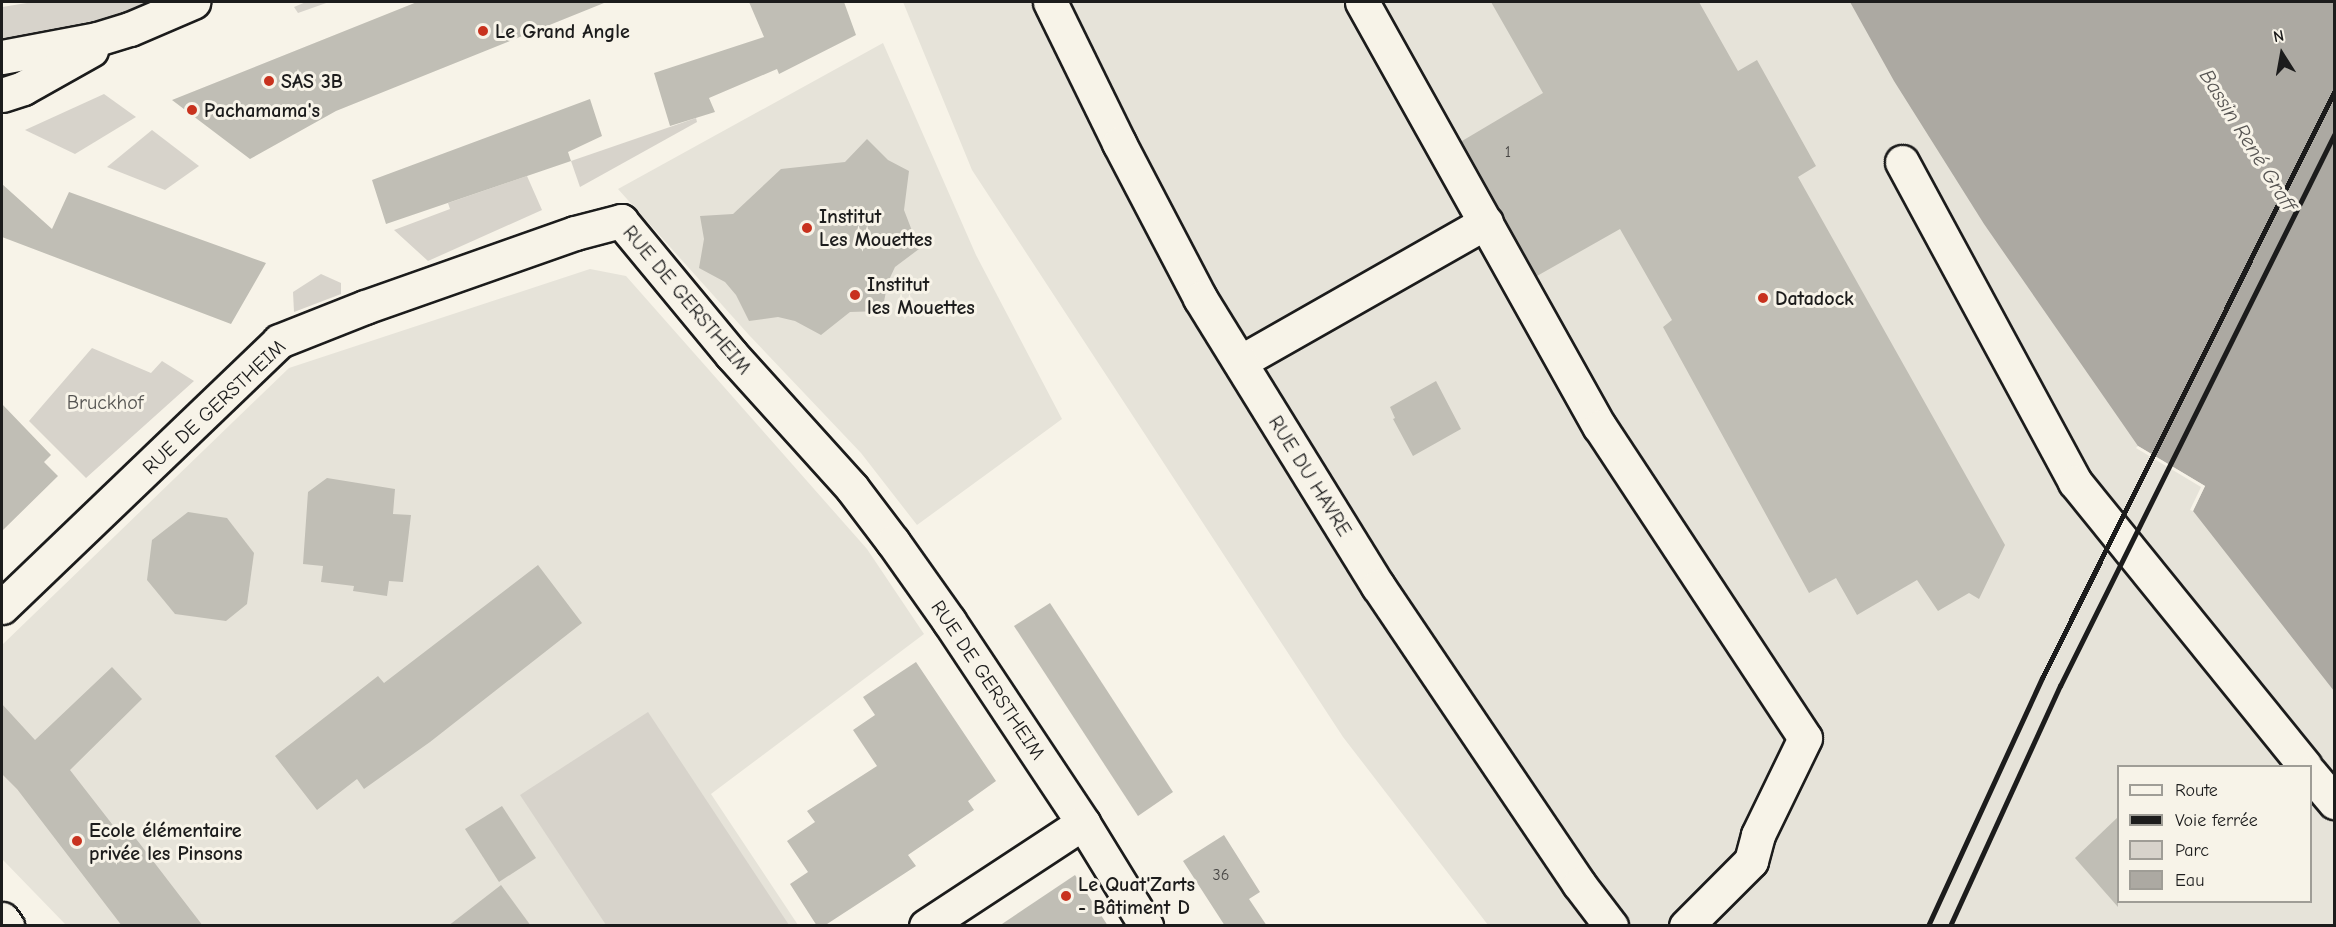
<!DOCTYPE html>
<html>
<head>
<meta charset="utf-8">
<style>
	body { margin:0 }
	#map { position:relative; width:2336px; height:927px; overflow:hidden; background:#f7f3e8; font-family:"Comic Neue",sans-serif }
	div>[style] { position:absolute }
	.built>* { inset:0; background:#e6e3d9 }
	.green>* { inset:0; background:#d7d3cb }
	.water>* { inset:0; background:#aca9a2 }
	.pier>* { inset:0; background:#f7f3e8 }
	.building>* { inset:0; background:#c0beb5 }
	.roads { filter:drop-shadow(2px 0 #1c1c1c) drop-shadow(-2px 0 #1c1c1c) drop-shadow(0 2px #1c1c1c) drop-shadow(0 -2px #1c1c1c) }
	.minor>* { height:33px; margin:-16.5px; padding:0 16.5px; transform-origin:16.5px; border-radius:16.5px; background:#f7f3e8 }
	.major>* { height:33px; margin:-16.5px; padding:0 16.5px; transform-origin:16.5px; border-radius:16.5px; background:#f7f3e8 }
	.rail>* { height:4.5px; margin:-2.25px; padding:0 2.25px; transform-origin:2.25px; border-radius:2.25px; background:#1c1c1c }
	.dots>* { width:16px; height:16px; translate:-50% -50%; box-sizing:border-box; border:3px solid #f7f3e8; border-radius:50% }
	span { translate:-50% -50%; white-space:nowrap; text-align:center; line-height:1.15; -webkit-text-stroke:6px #f7f3e8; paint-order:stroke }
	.number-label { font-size:16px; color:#454442 }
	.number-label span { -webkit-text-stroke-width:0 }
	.poi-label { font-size:20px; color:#1c1c1c; font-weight:700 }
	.left { translate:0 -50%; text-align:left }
	.street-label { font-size:20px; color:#1c1c1c }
	.park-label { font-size:20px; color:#545351 }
	.water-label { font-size:21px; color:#565452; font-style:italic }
	.frame { position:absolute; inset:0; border:3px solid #1c1c1c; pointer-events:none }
	.legend { position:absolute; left:2117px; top:765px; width:195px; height:138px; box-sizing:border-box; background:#f7f3e8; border:2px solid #9f9d96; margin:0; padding:8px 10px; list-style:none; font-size:18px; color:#1c1c1c }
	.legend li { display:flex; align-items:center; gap:12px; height:30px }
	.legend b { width:30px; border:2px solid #9f9d96 }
	.north { position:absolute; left:2252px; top:24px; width:60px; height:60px; -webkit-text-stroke:4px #f7f3e8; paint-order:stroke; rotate:349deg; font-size:16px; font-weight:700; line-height:24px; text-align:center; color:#1c1c1c }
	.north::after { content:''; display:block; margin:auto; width:21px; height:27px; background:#1c1c1c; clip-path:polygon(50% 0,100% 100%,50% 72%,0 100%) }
</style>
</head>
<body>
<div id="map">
	<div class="built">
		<i style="clip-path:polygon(evenodd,903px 2px,2334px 2px,2334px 925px,1488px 925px,1343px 737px,972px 170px,903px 2px,2118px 766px,2310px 766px,2310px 902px,2118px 902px,2118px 766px)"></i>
		<i style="clip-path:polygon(883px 43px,976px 255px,1062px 419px,917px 525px,861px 453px,749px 335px,618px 189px)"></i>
		<i style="clip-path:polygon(590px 269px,626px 276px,867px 549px,924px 634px,711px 794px,798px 925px,66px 925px,2px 859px,2px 645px,289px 368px)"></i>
	</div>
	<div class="green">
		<i style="clip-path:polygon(33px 2px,150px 2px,113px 17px,2px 39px,2px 7px)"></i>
		<i style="clip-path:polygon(306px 2px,329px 2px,298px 13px,294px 7px)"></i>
		<i style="clip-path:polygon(104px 94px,136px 117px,75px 154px,25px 130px)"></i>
		<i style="clip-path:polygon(696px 118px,697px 122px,580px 187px,571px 161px)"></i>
		<i style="clip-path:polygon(152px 130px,199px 166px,165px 190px,107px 167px)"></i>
		<i style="clip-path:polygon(527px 176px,542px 210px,428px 261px,394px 230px,450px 209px,448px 203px)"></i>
		<i style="clip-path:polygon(321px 274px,341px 283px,341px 294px,294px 312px,293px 292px)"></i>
		<i style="clip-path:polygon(92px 348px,151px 373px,162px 361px,194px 381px,86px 478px,29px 421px)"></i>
		<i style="clip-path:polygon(648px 712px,789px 925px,606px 925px,520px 795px)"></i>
	</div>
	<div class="water">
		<i style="clip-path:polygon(1850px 2px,2334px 2px,2334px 691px,2193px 511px,2205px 486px,2138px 446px,1984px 224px,1894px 81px)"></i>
	</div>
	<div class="pier">
		<i style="clip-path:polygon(2138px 446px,2205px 486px,2193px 511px,2190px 510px,2201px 487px,2136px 448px)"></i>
	</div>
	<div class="building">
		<i style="clip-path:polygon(417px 2px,604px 3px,336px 111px,250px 159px,172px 100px)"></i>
		<i style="clip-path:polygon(749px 2px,844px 2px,856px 35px,779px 74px,777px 69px,709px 98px,715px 112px,670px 126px,654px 73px,764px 37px)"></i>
		<i style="clip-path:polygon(1491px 2px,1699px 2px,1738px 71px,1757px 60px,1816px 166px,1798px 177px,2005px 545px,1979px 599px,1969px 593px,1938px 611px,1917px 580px,1857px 615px,1836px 578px,1809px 593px,1663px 327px,1672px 320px,1620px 229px,1537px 276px,1462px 141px,1543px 93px)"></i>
		<i style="clip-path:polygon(590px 99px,602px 136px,568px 152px,571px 161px,386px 224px,372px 180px)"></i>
		<i style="clip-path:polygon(867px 139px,888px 160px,909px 171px,904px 210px,919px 249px,895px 267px,888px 282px,882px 311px,850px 312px,821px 335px,795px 321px,778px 317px,749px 321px,736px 295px,725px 282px,699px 268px,704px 239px,700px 216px,733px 214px,781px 169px,845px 162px)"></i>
		<i style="clip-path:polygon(2px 184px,52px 229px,69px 192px,266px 263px,231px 324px,2px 237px)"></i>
		<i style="clip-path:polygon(1436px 381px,1461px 429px,1413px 456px,1393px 419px,1395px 418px,1390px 407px)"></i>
		<i style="clip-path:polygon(2px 404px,51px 455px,44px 462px,58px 476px,2px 531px)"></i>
		<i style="clip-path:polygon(327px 478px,395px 489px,393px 514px,411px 515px,403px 582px,389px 581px,387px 596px,353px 591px,354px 586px,321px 582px,323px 566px,303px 564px,308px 492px)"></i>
		<i style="clip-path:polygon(188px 512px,227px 518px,254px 553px,247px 604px,226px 621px,175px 614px,147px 580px,152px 540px)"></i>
		<i style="clip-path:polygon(538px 565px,582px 623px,430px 742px,364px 789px,357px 779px,317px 810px,275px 756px,378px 676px,384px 683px)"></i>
		<i style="clip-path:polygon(1050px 603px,1173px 792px,1138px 816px,1014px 626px)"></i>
		<i style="clip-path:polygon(916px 662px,996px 781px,968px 801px,974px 810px,908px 855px,916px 866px,824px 926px,817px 926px,790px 884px,808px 872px,787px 841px,815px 822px,807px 811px,877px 766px,853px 730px,875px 715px,863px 697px)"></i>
		<i style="clip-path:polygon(112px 667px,142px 699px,70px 770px,119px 833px,127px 827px,203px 926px,122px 926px,17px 789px,2px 774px,2px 704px,35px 740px)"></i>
		<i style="clip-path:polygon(502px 806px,536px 858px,499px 882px,465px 829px)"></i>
		<i style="clip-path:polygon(2118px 817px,2118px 907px,2075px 858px)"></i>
		<i style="clip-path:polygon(1224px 835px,1260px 892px,1249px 899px,1267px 926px,1225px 926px,1183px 861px)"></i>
		<i style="clip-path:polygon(1075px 875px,1108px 926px,999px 926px)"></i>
		<i style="clip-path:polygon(501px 885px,531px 926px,448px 926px)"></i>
	</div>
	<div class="roads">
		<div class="minor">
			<i style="left:1362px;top:2px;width:487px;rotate:60.8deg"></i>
			<i style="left:1600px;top:427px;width:372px;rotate:56.6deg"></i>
			<i style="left:1805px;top:738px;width:108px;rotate:115.9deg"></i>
			<i style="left:1758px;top:835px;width:27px;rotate:105deg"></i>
			<i style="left:1751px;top:861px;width:92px;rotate:135deg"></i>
			<i style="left:1902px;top:162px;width:364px;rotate:61.6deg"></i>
			<i style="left:2075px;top:482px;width:365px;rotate:51deg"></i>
			<i style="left:1240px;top:362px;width:283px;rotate:-29.6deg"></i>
			<i style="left:2px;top:607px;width:384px;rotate:-43.8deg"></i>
			<i style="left:279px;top:341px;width:92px;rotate:-21.6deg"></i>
			<i style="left:365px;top:307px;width:223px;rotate:-19.4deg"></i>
			<i style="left:575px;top:233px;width:48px;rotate:-14.6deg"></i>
			<i style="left:621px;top:221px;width:173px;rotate:50.4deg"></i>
			<i style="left:731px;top:354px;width:181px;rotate:47.9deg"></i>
			<i style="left:852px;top:488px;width:68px;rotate:52.8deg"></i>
			<i style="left:893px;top:542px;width:97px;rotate:54.7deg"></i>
			<i style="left:949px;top:621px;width:242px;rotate:56.4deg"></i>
			<i style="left:1083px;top:823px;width:121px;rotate:58.5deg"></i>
			<i style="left:2310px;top:773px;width:38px;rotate:50deg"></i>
			<i style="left:2px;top:919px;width:9px;rotate:54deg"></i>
			<i style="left:926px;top:926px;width:188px;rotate:-33.3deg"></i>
		</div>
		<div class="major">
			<i style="left:1050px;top:2px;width:157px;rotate:63.9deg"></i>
			<i style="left:1119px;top:143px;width:175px;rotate:62.4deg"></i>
			<i style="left:1200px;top:298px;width:339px;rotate:58.3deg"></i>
			<i style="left:1378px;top:586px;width:359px;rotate:56deg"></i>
			<i style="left:1579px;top:884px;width:53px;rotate:52.7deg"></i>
			<i style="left:2px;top:57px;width:97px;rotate:-10.7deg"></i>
			<i style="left:97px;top:39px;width:34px;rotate:-17deg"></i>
			<i style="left:130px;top:29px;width:69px;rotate:-23.2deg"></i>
			<i style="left:2px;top:95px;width:22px;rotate:-18deg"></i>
			<i style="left:23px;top:88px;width:78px;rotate:-29.2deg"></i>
		</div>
	</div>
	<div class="rail">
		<i style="left:1928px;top:926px;width:273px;rotate:-65.3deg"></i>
		<i style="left:2042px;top:678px;width:655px;rotate:-63.51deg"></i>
		<i style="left:1950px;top:926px;width:264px;rotate:-65.4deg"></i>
		<i style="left:2060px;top:686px;width:615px;rotate:-63.56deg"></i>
	</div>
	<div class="dots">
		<i style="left:483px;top:31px;background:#c8321e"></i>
		<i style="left:269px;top:81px;background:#c8321e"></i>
		<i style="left:192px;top:110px;background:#c8321e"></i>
		<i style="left:807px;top:228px;background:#c8321e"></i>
		<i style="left:855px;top:295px;background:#c8321e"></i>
		<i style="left:1763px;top:298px;background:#c8321e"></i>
		<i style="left:77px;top:841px;background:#c8321e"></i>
		<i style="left:1066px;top:896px;background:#c8321e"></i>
	</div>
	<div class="number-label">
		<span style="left:1508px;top:152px">1</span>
		<span style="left:1221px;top:875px">36</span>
	</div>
	<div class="poi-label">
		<span class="left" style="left:495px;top:31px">Le Grand Angle</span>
		<span class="left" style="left:281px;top:81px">SAS 3B</span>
		<span class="left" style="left:204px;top:110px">Pachamama's</span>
		<span class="left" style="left:819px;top:228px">Institut<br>Les Mouettes</span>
		<span class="left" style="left:867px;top:296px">Institut<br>les Mouettes</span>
		<span class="left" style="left:1775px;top:298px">Datadock</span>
		<span class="left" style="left:89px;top:842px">Ecole élémentaire<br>privée les Pinsons</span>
		<span class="left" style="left:1078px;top:896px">Le Quat'Zarts<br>- Bâtiment D</span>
	</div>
	<div class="street-label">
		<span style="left:687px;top:300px;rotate:50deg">RUE DE GERSTHEIM</span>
		<span style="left:214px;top:407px;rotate:-43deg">RUE DE GERSTHEIM</span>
		<span style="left:1310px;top:476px;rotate:58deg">RUE DU HAVRE</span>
		<span style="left:988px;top:680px;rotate:56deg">RUE DE GERSTHEIM</span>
	</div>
	<div class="park-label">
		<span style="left:105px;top:402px">Bruckhof</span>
	</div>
	<div class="water-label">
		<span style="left:2248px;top:140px;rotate:58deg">Bassin René Graff</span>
	</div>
	<div class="frame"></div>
	<ul class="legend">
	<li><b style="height:8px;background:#f7f3e8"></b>Route</li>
	<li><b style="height:8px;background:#1c1c1c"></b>Voie ferrée</li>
	<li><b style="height:16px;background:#d7d3cb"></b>Parc</li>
	<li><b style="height:16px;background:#aca9a2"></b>Eau</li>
	</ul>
	<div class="north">N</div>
</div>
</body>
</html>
